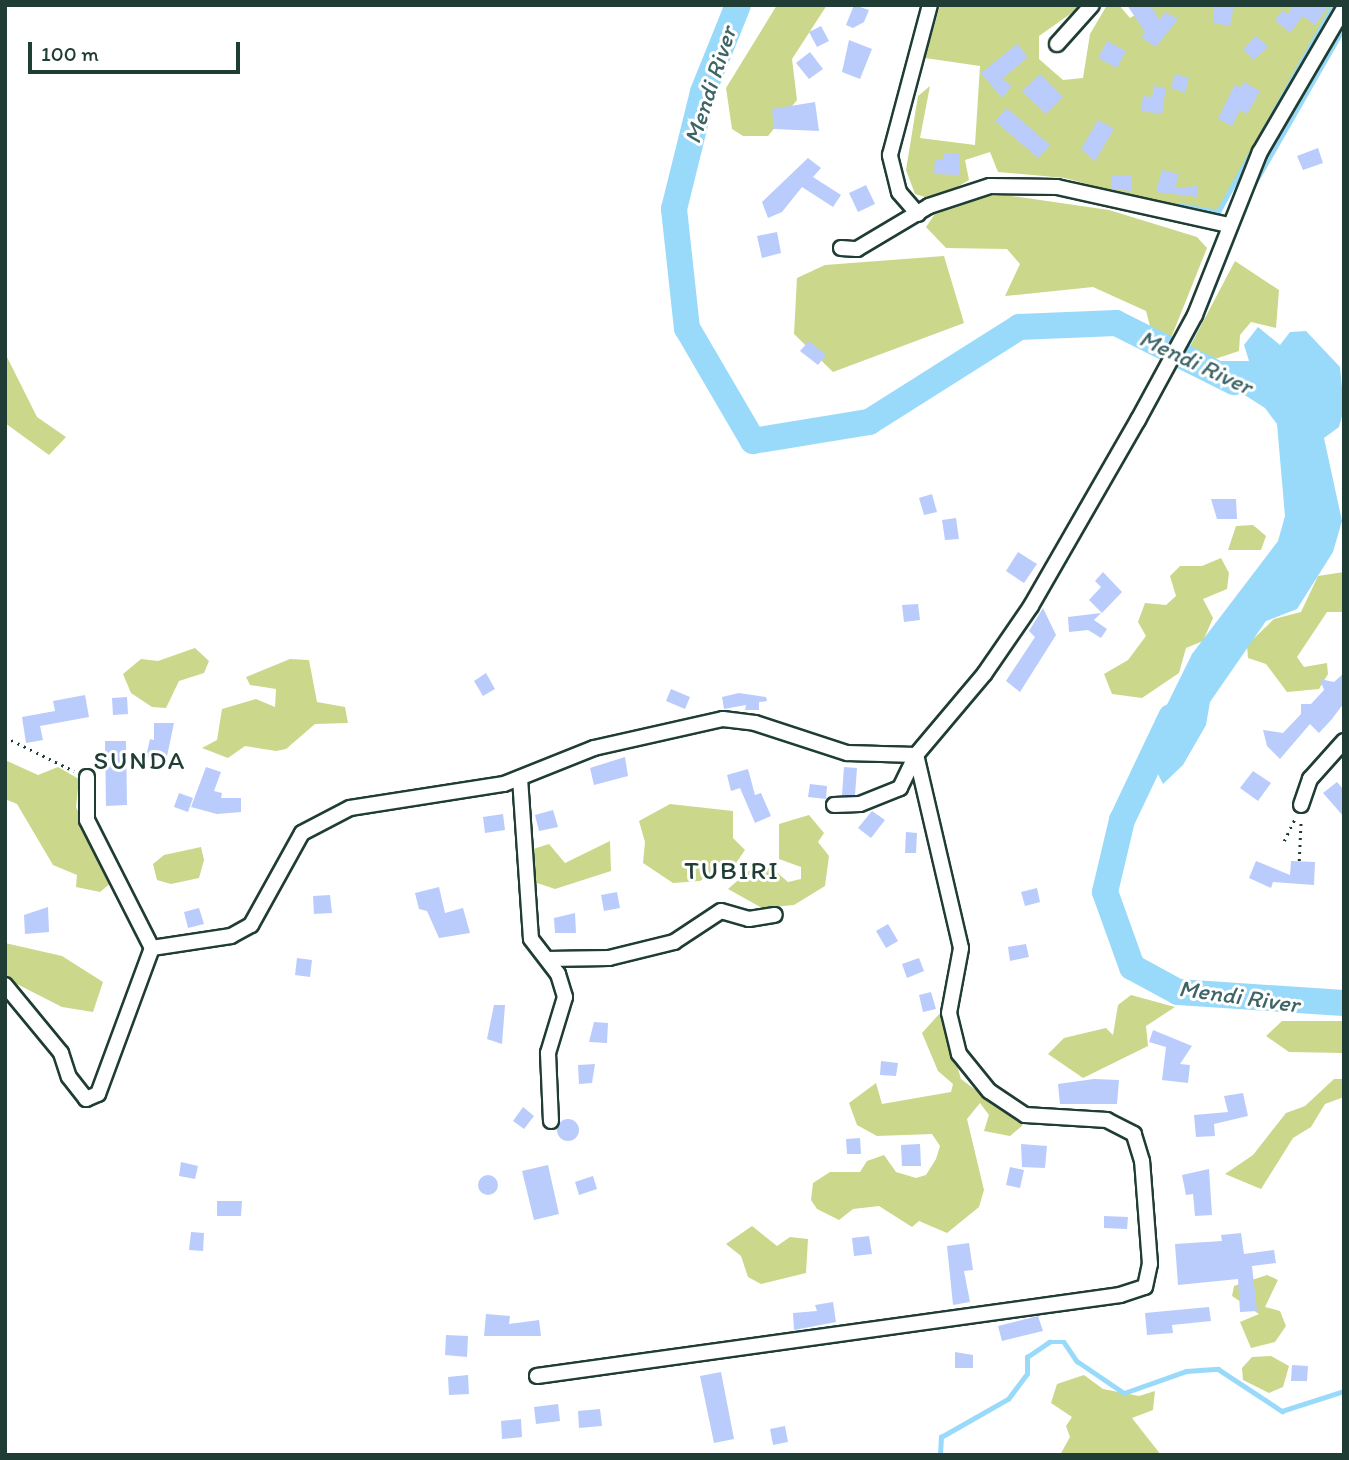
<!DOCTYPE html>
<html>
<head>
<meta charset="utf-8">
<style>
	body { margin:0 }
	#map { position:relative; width:1349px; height:1460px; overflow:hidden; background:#fff; font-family:Itim,sans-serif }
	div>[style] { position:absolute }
	.green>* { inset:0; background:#cbd78a }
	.water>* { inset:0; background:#99dafb }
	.stream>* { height:4.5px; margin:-2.25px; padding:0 2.25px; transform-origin:2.25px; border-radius:2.25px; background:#99dafb }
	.river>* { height:26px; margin:-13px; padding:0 13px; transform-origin:13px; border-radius:13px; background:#99dafb }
	.building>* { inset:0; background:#baccfc }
	.round { border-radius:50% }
	.path>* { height:2.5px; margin-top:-1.25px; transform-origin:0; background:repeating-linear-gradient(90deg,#1f3d34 0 2px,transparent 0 7px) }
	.roads { filter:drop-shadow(2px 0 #1f3d34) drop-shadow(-2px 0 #1f3d34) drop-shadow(0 2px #1f3d34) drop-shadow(0 -2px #1f3d34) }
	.minor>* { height:14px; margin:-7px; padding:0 7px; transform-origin:7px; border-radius:7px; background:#fff }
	span { translate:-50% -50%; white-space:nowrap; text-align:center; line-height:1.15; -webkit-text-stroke:6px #fff; paint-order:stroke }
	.water-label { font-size:24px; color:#3e6466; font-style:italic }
	.quarter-label { font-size:26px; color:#1f3d34; letter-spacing:2px }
	.frame { position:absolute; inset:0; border:7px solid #1f3d34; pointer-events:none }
	.scale { position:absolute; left:28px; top:42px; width:212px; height:32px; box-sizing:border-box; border:4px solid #1f3d34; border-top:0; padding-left:9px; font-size:21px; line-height:24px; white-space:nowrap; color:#1f3d34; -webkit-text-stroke:5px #fff; paint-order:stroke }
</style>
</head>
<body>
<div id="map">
	<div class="green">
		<i style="clip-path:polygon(777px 5px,827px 5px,792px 59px,797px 100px,768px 136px,743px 136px,732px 129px,726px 88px)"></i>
		<i style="clip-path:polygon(940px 5px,1083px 5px,1039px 36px,1039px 59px,1063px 80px,1083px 78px,1090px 34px,1107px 5px,1119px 5px,1130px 18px,1152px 5px,1334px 5px,1218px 212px,1148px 201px,1065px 178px,998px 172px,990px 152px,965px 160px,969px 180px,935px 200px,915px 194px,906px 170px,918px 96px,930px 86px,920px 138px,975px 145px,980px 66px,925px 58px)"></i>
		<i style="clip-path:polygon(991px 193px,1109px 210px,1197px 237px,1207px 248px,1169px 343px,1156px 349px,1146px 311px,1093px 287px,1005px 296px,1020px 264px,1007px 249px,946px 248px,926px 227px,937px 211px)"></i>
		<i style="clip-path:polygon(944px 256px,964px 323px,833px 372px,794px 334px,797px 278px,825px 265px)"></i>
		<i style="clip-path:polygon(1235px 261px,1279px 290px,1276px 328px,1251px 322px,1240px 335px,1239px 351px,1203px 363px,1185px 356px)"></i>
		<i style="clip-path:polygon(5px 353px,37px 417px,66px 437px,49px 455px,5px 423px)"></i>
		<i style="clip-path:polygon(1253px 525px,1266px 536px,1261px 550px,1228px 550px,1236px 526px)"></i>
		<i style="clip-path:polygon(1221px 558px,1229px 573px,1227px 589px,1203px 599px,1213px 618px,1203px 641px,1186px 648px,1179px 673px,1142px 698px,1112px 694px,1104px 674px,1128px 660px,1146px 636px,1138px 622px,1145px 603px,1166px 605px,1176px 596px,1170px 576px,1180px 566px,1202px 566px)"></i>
		<i style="clip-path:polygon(1344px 572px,1344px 612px,1327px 612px,1297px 657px,1304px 667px,1327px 663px,1328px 674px,1319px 689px,1287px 692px,1266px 664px,1248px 658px,1247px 645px,1274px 619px,1301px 612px,1318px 576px)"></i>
		<i style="clip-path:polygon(195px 648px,209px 661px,204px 673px,179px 681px,166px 708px,152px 707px,131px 693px,123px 674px,141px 659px,158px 661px)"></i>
		<i style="clip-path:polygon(290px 659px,309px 660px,317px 702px,345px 707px,348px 723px,315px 724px,286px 749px,276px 751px,245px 746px,228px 758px,202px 748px,217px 740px,222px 709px,256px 699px,275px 707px,276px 689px,250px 685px,246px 677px)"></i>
		<i style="clip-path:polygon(5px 760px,38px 775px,58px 767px,79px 779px,76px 807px,112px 882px,100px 892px,76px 887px,77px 875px,53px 865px,17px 804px,5px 799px)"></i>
		<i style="clip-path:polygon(670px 804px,733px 811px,733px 838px,745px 850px,727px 876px,718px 869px,700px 881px,673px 883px,643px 863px,645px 842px,639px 821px)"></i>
		<i style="clip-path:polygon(809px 815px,824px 833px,818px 842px,829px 856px,825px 886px,794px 905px,762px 908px,728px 889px,751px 869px,767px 864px,788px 882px,801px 879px,801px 867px,779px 859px,779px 824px)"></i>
		<i style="clip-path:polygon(610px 841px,611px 871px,555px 889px,534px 882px,530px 850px,549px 844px,565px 863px)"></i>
		<i style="clip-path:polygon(201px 847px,204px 860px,199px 878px,171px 884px,157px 880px,153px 864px,164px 855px)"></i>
		<i style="clip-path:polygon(5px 943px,62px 956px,103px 982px,93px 1012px,62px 1007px,5px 978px)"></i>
		<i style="clip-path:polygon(1131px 995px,1175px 1007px,1146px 1026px,1148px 1046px,1083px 1078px,1048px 1054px,1064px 1038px,1106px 1028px,1113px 1035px,1118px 1005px)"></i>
		<i style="clip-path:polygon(941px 1012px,961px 1079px,1023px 1125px,1010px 1136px,984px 1131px,989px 1115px,980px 1103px,967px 1119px,984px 1190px,979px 1207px,947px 1233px,919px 1221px,912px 1227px,879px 1206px,853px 1209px,839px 1220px,817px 1209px,811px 1200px,813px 1183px,830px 1172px,860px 1172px,867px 1161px,884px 1155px,896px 1172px,916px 1178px,926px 1175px,936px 1159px,940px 1146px,932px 1134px,877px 1136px,857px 1125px,849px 1103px,876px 1083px,882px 1104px,951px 1092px,953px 1084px,938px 1071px,922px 1033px)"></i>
		<i style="clip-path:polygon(1282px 1021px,1344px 1021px,1344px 1053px,1289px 1052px,1266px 1036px)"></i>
		<i style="clip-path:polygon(1334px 1079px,1344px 1079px,1344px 1097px,1325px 1104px,1311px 1127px,1293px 1138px,1261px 1189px,1225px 1174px,1253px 1155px,1286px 1113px,1305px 1106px)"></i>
		<i style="clip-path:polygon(752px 1226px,777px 1246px,790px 1237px,808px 1239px,806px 1273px,761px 1284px,748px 1277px,741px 1256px,726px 1244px)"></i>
		<i style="clip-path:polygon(1267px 1275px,1278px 1280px,1265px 1307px,1280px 1311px,1286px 1326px,1275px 1342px,1251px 1348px,1240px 1322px,1259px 1314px,1232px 1296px,1234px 1286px)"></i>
		<i style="clip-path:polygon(1271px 1356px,1289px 1366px,1283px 1387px,1269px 1393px,1243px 1380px,1242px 1368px,1252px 1357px)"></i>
		<i style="clip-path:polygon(1084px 1375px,1103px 1389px,1139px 1396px,1155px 1391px,1153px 1410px,1132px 1418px,1161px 1455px,1060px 1455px,1070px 1437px,1066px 1426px,1072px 1417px,1051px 1403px,1057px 1384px)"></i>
	</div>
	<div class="water">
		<i style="clip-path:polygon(1258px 327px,1280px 345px,1290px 332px,1306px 331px,1340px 367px,1344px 409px,1339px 427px,1324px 438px,1342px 521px,1333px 552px,1297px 609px,1266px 621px,1210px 702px,1206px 725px,1183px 765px,1163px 784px,1156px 770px,1155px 729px,1192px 654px,1278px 541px,1285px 516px,1277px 424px,1265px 408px,1232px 387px,1192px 375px,1216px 361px,1249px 361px,1244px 345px)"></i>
	</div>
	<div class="stream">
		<i style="left:1254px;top:184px;width:181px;rotate:-60.2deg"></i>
		<i style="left:1178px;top:205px;width:41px;rotate:9.9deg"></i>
		<i style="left:1218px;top:212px;width:237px;rotate:-60.9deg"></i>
		<i style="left:1205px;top:308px;width:114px;rotate:-68.4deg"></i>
		<i style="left:1180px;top:358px;width:47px;rotate:-62.4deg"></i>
		<i style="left:940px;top:1455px;width:18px;rotate:-87deg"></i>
		<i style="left:941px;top:1437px;width:77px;rotate:-29.6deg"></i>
		<i style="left:1008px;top:1399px;width:31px;rotate:-53deg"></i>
		<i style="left:1027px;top:1374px;width:17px;rotate:-90deg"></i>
		<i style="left:1027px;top:1357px;width:27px;rotate:-34deg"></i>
		<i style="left:1049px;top:1342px;width:15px"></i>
		<i style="left:1064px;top:1342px;width:23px;rotate:56deg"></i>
		<i style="left:1077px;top:1361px;width:57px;rotate:34.2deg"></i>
		<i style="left:1124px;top:1393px;width:66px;rotate:-19.5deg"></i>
		<i style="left:1186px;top:1371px;width:32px;rotate:-4deg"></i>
		<i style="left:1218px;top:1369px;width:77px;rotate:33.3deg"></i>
		<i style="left:1282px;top:1411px;width:65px;rotate:-17.9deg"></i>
	</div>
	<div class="river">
		<i style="left:738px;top:5px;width:94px;rotate:111.9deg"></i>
		<i style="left:703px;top:92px;width:121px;rotate:103.9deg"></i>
		<i style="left:674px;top:209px;width:120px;rotate:83.8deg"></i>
		<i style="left:687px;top:328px;width:131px;rotate:59.7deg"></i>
		<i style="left:753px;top:441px;width:118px;rotate:-9.3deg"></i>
		<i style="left:869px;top:422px;width:178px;rotate:-32.3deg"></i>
		<i style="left:1019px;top:327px;width:97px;rotate:-2.4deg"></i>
		<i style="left:1116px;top:323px;width:132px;rotate:26.6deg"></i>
		<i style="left:1171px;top:717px;width:114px;rotate:115.4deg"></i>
		<i style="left:1122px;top:820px;width:74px;rotate:103.3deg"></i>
		<i style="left:1105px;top:892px;width:80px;rotate:70.2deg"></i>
		<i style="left:1132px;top:967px;width:52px;rotate:28.5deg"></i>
		<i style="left:1178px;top:992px;width:166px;rotate:3.8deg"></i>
	</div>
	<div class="building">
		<i style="clip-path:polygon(854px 5px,869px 10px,864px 22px,853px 28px,846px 25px)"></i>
		<i style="clip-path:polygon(1127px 5px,1150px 5px,1160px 20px,1165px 12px,1178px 19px,1156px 47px,1141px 37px,1145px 32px)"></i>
		<i style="clip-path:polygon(1213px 5px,1234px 5px,1230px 26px,1214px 23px)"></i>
		<i style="clip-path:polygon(1287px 5px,1329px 5px,1315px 25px,1303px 16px,1290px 33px,1275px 20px,1283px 10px,1288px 14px,1292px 8px)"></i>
		<i style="clip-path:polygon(821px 26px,829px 41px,817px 47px,809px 32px)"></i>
		<i style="clip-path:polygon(1256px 36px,1268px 47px,1254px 60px,1243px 49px)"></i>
		<i style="clip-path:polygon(849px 40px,872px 49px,860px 79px,842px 72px)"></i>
		<i style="clip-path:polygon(1107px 41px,1126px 51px,1117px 68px,1098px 58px)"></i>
		<i style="clip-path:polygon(1017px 44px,1028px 57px,1002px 79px,1012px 86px,1002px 98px,981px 73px)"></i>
		<i style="clip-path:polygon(810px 52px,823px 69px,809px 79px,796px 63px)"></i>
		<i style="clip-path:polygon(1040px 74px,1063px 97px,1046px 114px,1022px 91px)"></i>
		<i style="clip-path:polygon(1175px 74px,1189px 78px,1185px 93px,1171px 88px)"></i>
		<i style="clip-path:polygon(1244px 82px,1260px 91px,1247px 114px,1240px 110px,1232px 126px,1218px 119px,1235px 84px,1241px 88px)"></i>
		<i style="clip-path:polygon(1154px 86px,1166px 88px,1162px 114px,1141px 111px,1143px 96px,1152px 97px)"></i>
		<i style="clip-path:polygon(815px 102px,819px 131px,774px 129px,772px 109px)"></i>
		<i style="clip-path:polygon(1007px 108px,1050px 145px,1038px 158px,995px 121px)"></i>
		<i style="clip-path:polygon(1098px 120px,1114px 129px,1095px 161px,1081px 149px)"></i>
		<i style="clip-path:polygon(1318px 148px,1323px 163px,1303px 170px,1297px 156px)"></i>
		<i style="clip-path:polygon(943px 153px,959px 154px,959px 175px,934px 174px,935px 160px,943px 160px)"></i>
		<i style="clip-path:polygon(808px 158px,821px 168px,813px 177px,841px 195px,833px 207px,802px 187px,782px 212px,768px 218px,762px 202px)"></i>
		<i style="clip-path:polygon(1162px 170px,1179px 174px,1175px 188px,1197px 186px,1198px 197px,1156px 192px)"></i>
		<i style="clip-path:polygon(1111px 175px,1132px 175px,1132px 191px,1111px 189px)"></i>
		<i style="clip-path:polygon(866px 185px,875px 204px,858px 212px,849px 193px)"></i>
		<i style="clip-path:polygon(777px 232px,781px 253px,762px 258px,757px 236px)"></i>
		<i style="clip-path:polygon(809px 341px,826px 355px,818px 365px,800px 351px)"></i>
		<i style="clip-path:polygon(932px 494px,937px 512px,924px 515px,919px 498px)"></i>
		<i style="clip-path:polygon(1211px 499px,1236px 499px,1237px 519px,1217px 519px)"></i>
		<i style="clip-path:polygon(956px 518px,959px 539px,945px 540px,942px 520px)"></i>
		<i style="clip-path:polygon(1018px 552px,1037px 564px,1024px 583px,1006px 571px)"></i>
		<i style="clip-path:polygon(1103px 572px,1122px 592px,1102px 613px,1089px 600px,1101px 587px,1095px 581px)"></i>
		<i style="clip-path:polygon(918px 604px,920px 620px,904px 622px,902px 605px)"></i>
		<i style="clip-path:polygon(1043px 608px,1056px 635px,1020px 692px,1006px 681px,1035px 637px,1029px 631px)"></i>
		<i style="clip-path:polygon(1101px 613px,1094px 620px,1107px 629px,1101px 638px,1088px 630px,1069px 632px,1068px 617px)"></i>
		<i style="clip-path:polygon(486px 673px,495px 689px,483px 696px,474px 681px)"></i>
		<i style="clip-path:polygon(1344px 673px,1344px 703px,1332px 719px,1319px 733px,1310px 724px,1280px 759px,1267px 746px,1263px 730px,1283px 733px,1301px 714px,1301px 704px,1311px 704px,1324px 690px,1320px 679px,1334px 682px)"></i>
		<i style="clip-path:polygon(671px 689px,690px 697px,685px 709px,666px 701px)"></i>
		<i style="clip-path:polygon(739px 693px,766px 697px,767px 701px,759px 702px,759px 710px,745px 710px,746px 705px,724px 709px,722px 697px)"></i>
		<i style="clip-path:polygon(85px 695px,89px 717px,40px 726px,43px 740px,26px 743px,22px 717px,55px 711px,53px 701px)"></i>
		<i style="clip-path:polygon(127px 697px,128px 714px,113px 715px,112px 698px)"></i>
		<i style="clip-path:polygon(154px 723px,174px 723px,166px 761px,146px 757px,150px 739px,154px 740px)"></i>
		<i style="clip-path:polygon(105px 741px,126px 741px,127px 805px,106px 806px)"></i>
		<i style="clip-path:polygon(625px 757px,628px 776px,594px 785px,590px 768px)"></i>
		<i style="clip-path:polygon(206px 767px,221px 772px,214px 791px,222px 793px,221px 798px,241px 798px,241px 812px,217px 814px,191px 807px)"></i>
		<i style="clip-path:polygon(844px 767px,857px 768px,855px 795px,842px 795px)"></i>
		<i style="clip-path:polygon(748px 769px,755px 795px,761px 793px,771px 816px,755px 823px,740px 788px,731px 791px,727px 775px)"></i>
		<i style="clip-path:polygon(1253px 771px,1271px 783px,1258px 801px,1240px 788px)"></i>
		<i style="clip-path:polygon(1337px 782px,1344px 790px,1344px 817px,1323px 793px)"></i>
		<i style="clip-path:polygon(810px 784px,827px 786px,826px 799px,808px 797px)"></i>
		<i style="clip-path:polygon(179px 793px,193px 798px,188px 812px,174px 807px)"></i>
		<i style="clip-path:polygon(553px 810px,558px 827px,539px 831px,535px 815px)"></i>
		<i style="clip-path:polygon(872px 811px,885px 820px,871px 838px,858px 828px)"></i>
		<i style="clip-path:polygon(503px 814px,505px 830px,485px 833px,483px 817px)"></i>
		<i style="clip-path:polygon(906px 832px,917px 833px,916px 853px,905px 853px)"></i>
		<i style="clip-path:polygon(1256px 861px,1290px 875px,1291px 861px,1315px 862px,1314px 885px,1273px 882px,1271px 888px,1249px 878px)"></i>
		<i style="clip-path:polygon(439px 887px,445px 913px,463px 908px,470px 933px,439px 938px,427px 911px,419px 909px,415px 893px)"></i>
		<i style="clip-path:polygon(1037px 888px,1040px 902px,1025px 906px,1021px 892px)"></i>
		<i style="clip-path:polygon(617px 892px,620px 908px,604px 911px,601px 895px)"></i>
		<i style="clip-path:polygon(330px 895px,332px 913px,314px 914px,313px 896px)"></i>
		<i style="clip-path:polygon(48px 907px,49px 932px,25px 934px,24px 915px)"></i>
		<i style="clip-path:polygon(199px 908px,204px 924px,188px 928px,184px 912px)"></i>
		<i style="clip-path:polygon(575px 913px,576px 933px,555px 933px,554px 918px)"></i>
		<i style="clip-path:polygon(888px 924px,898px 941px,886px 948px,876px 931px)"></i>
		<i style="clip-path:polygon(1026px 944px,1029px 957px,1010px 961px,1008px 947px)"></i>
		<i style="clip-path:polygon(297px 958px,312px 960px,310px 977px,295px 975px)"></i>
		<i style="clip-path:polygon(919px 958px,924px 971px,907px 978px,902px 964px)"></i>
		<i style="clip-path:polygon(931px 992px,936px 1009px,923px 1012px,919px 995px)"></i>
		<i style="clip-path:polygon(494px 1005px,505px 1005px,502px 1044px,487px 1039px)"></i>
		<i style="clip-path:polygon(594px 1022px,608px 1023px,607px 1043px,589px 1042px)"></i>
		<i style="clip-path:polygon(1153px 1030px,1192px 1046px,1180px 1064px,1190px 1065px,1188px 1083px,1162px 1080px,1166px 1047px,1149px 1042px)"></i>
		<i style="clip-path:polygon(881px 1061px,898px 1063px,896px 1076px,880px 1075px)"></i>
		<i style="clip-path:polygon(595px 1064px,592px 1083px,579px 1084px,578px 1065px)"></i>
		<i style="clip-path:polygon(1094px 1079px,1119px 1080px,1117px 1104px,1060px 1104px,1058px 1084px)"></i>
		<i style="clip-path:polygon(1243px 1093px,1248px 1116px,1214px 1124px,1215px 1136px,1196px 1137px,1194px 1115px,1228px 1112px,1224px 1096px)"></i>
		<i style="clip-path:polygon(523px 1107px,534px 1116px,524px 1129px,513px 1121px)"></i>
		<i class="round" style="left:557px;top:1119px;width:22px;height:22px"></i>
		<i style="clip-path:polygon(860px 1138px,861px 1154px,847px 1154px,846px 1139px)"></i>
		<i style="clip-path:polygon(920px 1144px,921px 1166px,902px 1166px,901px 1145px)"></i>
		<i style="clip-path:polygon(1021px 1144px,1047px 1146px,1045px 1168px,1022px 1167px)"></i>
		<i style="clip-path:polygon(181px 1162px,198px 1166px,195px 1179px,179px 1176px)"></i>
		<i style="clip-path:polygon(548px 1165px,559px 1214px,534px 1220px,522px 1171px)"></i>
		<i style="clip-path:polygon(1010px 1167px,1024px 1170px,1020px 1188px,1006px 1185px)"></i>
		<i style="clip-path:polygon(1209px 1169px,1212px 1215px,1195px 1216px,1193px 1194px,1186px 1195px,1182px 1175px)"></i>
		<i class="round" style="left:478px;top:1175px;width:20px;height:20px"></i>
		<i style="clip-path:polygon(593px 1176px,597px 1189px,579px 1195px,575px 1182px)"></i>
		<i style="clip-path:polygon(217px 1201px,242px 1201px,241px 1216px,217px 1216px)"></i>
		<i style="clip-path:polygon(1104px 1216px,1128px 1217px,1127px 1229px,1104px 1228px)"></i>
		<i style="clip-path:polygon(191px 1232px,204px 1233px,203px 1251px,189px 1250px)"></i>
		<i style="clip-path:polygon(1241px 1233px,1244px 1254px,1274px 1250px,1276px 1263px,1252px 1266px,1257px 1311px,1240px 1312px,1238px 1279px,1178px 1285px,1175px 1244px,1222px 1241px,1221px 1235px)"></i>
		<i style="clip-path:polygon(869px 1236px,872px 1254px,854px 1256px,852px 1238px)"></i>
		<i style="clip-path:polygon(969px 1243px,973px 1270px,964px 1271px,970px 1302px,953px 1305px,947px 1246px)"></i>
		<i style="clip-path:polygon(833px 1302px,836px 1322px,794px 1330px,793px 1313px,817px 1311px,815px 1305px)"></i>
		<i style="clip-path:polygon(1209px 1307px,1211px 1321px,1172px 1325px,1173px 1333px,1147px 1335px,1145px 1313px)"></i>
		<i style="clip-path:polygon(486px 1314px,510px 1316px,509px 1324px,539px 1320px,541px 1336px,484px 1336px)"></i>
		<i style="clip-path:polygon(1038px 1316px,1043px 1331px,1002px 1341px,998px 1326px)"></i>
		<i style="clip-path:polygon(446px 1335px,468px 1336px,467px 1357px,445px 1355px)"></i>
		<i style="clip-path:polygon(955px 1352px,973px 1355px,973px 1368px,955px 1368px)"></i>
		<i style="clip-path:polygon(1292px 1365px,1308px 1366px,1307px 1381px,1291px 1381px)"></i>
		<i style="clip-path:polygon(721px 1372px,734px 1439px,714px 1443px,700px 1376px)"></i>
		<i style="clip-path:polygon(468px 1375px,469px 1394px,449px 1395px,448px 1377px)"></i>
		<i style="clip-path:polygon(558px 1404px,560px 1421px,536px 1424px,534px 1407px)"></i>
		<i style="clip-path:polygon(600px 1409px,602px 1426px,579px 1428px,578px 1411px)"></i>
		<i style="clip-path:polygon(521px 1419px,522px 1437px,502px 1439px,501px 1421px)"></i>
		<i style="clip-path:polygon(785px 1426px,788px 1442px,773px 1445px,770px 1429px)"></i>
	</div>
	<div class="path">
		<i style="left:5px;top:737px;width:77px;rotate:26.2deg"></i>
		<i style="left:1284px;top:841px;width:25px;rotate:-64deg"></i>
		<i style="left:1299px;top:861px;width:42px;rotate:-87.3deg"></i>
	</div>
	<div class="roads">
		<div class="minor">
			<i style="left:1057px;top:44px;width:52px;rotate:-48.1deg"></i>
			<i style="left:918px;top:214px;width:29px;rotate:-131deg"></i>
			<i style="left:899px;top:192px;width:38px;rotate:-104deg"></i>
			<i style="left:890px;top:155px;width:155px;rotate:-75.1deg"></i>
			<i style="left:841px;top:248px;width:16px;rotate:4deg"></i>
			<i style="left:857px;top:249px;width:84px;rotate:-30.8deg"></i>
			<i style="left:929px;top:206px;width:64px;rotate:-18.2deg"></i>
			<i style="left:990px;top:186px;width:67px;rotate:0.9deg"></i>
			<i style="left:1057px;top:187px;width:175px;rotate:12.5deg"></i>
			<i style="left:87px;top:777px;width:43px;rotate:90deg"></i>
			<i style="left:87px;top:820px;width:144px;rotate:63.1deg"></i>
			<i style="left:152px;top:948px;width:80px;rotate:-8.6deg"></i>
			<i style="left:231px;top:936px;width:23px;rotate:-29deg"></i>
			<i style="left:251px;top:925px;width:105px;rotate:-61deg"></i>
			<i style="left:302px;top:833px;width:54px;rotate:-27.5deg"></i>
			<i style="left:350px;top:808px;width:156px;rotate:-8.9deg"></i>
			<i style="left:504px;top:784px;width:97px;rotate:-21.8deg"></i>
			<i style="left:594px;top:748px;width:132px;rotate:-12.7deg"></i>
			<i style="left:723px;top:719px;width:32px;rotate:7deg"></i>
			<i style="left:755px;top:723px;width:97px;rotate:18.1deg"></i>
			<i style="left:847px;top:753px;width:69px;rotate:1.7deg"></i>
			<i style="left:916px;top:755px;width:37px;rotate:116deg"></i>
			<i style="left:900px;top:788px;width:43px;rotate:158.2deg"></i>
			<i style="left:860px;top:804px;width:26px;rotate:178deg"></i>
			<i style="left:520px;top:778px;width:161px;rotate:86.1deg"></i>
			<i style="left:531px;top:939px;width:44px;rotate:52.4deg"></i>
			<i style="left:558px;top:974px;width:24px;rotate:73deg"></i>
			<i style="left:565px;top:997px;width:59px;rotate:106.9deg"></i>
			<i style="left:548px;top:1053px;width:68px;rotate:87.5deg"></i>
			<i style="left:1301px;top:805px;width:28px;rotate:-71deg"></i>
			<i style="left:1310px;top:779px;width:51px;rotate:-48.2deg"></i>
			<i style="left:547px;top:959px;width:62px;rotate:-0.9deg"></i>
			<i style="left:609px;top:958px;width:67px;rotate:-13.8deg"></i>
			<i style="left:674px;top:942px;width:56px;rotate:-33.4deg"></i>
			<i style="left:721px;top:911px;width:29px;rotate:16deg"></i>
			<i style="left:749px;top:919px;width:26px;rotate:-9deg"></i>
			<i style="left:5px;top:985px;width:88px;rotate:50.5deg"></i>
			<i style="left:61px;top:1053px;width:25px;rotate:72deg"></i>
			<i style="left:69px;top:1077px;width:28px;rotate:52deg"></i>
			<i style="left:86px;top:1099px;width:13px;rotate:-23deg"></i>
			<i style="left:98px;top:1094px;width:156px;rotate:-69.7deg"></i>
			<i style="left:537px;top:1376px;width:589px;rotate:-7.91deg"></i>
			<i style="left:1120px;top:1295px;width:26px;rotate:-18deg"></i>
			<i style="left:1145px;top:1287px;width:24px;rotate:-78deg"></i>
			<i style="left:1150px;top:1264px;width:103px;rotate:-94.4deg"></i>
			<i style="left:1142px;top:1161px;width:28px;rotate:-107deg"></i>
			<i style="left:1134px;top:1134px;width:30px;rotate:-153deg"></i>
			<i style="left:1107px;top:1120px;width:82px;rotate:-176.5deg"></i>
			<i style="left:1025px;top:1115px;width:43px;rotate:-146.3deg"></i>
			<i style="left:989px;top:1091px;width:48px;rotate:-129deg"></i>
			<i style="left:959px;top:1054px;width:42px;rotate:-103.7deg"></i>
			<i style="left:949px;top:1013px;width:66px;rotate:-79.5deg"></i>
			<i style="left:961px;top:948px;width:198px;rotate:-103.1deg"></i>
			<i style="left:916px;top:755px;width:107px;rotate:-49.9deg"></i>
			<i style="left:985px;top:673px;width:81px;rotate:-55.5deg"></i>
			<i style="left:1031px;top:606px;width:215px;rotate:-60.1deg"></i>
			<i style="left:1138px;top:420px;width:119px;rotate:-61.5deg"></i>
			<i style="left:1195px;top:315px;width:175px;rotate:-68.3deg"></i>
			<i style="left:1260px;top:152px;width:167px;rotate:-59.7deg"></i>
		</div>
	</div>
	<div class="water-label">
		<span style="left:710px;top:85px;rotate:-72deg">Mendi River</span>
		<span style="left:1196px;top:362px;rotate:25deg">Mendi River</span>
		<span style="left:1239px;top:996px;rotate:8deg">Mendi River</span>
	</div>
	<div class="quarter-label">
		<span style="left:140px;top:761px">SUNDA</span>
		<span style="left:732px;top:871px">TUBIRI</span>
	</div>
	<div class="frame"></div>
	<div class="scale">100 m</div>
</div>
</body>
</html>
